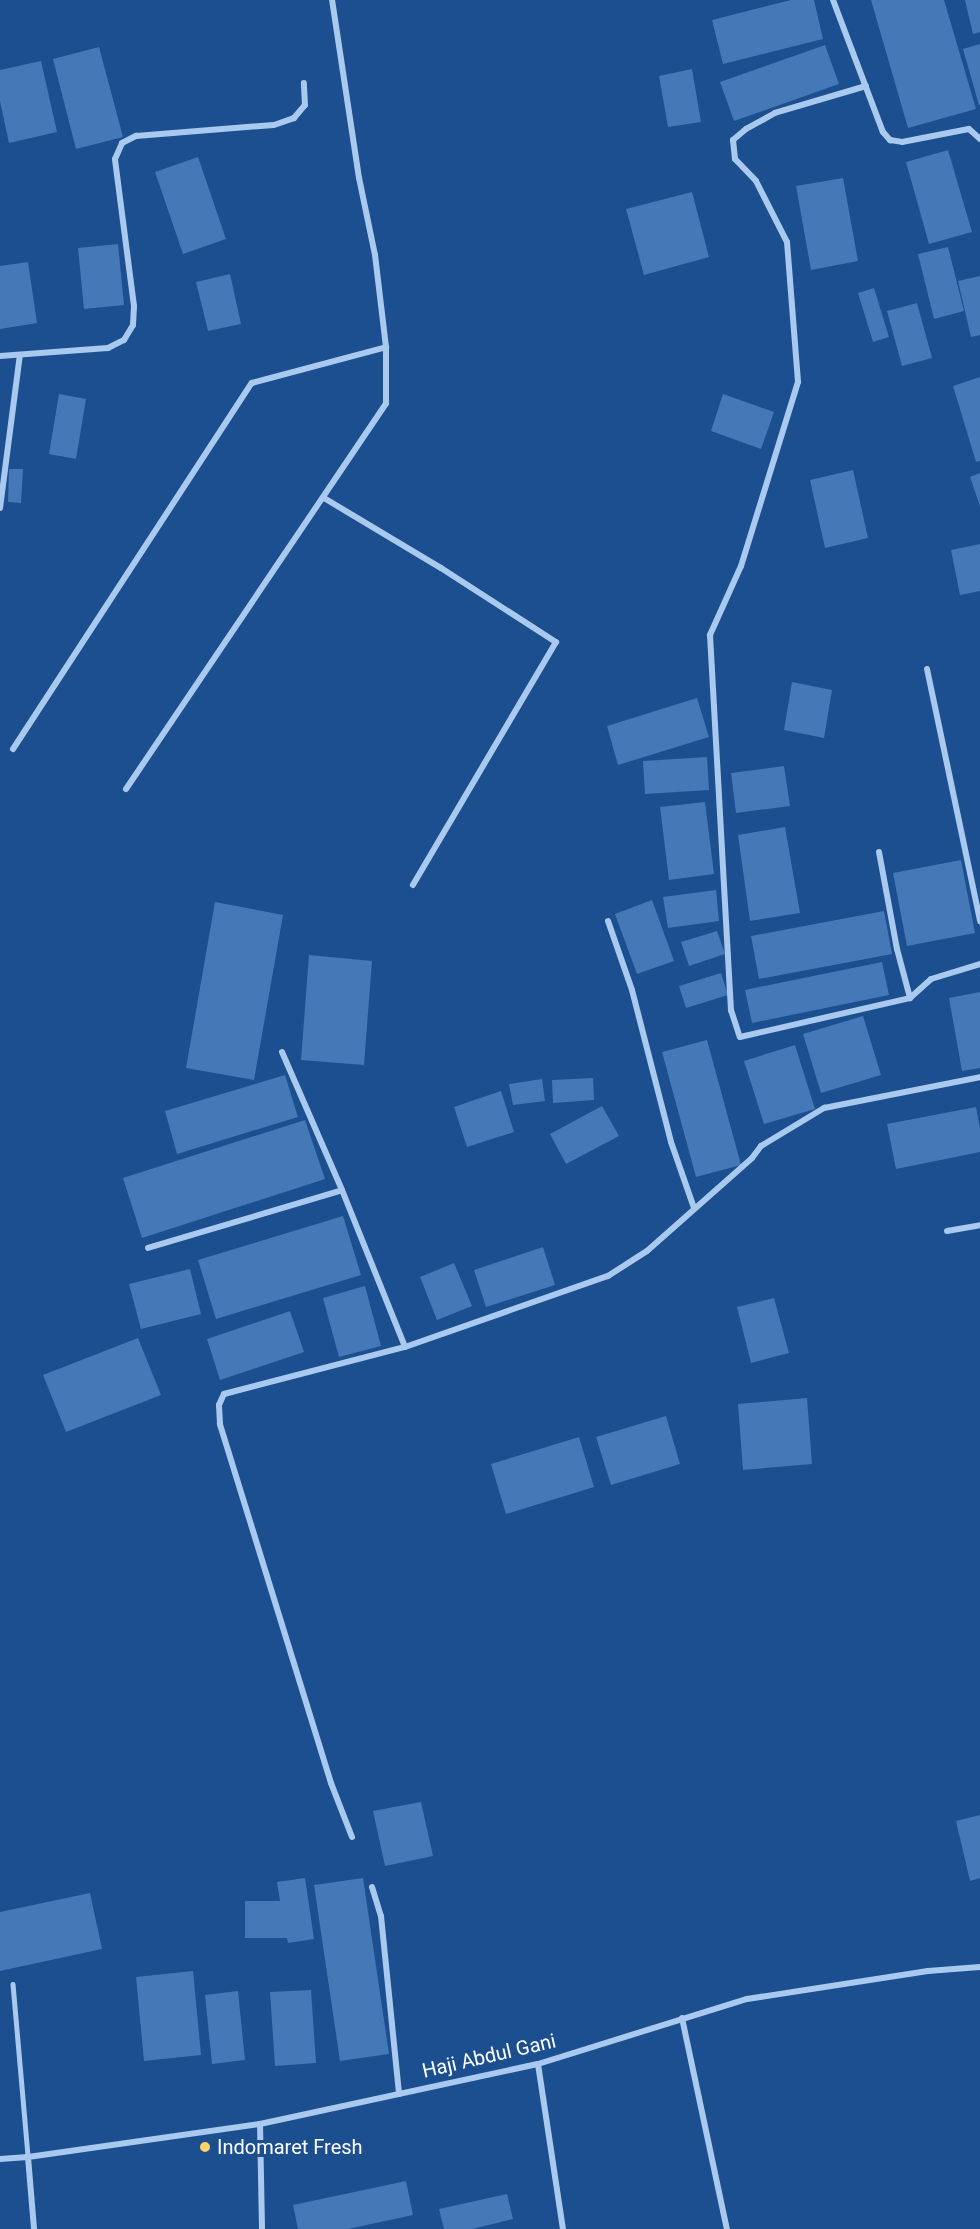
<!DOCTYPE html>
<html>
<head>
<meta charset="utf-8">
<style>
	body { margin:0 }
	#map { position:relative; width:980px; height:2229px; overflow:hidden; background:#1b4f8f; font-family:Roboto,sans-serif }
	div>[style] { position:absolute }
	.building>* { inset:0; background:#4478b7 }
	.lane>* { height:4.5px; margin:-2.25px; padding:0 2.25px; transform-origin:2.25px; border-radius:2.25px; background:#a9c9ee }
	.street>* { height:6px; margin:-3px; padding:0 3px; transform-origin:3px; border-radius:3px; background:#a9c9ee }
	.dots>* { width:16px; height:16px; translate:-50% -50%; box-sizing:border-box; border:3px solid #1b4f8f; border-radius:50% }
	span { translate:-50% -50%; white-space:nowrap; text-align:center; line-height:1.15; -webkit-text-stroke:6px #1b4f8f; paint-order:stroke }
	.street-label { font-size:20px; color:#fff }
	.poi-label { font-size:20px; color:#fff }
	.left { translate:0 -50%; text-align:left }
</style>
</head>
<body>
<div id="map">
	<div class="building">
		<i style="clip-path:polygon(791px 0,814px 0,823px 39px,723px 64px,712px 20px)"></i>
		<i style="clip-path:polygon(871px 0,944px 0,976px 109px,908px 128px)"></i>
		<i style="clip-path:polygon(965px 0,980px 0,980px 32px,973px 34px)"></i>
		<i style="clip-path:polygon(980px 44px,980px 105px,979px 105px,963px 49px)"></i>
		<i style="clip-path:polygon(825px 45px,839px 84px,734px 121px,720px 82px)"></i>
		<i style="clip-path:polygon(99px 47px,123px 137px,76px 149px,53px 59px)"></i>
		<i style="clip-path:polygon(41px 61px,57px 132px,9px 143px,0 101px,0 70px)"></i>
		<i style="clip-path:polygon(692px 69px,701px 122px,668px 127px,659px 76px)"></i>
		<i style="clip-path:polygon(948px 150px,972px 232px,929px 244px,906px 162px)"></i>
		<i style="clip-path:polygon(198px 157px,226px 239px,183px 254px,155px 172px)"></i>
		<i style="clip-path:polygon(843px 178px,858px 261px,811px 270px,796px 186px)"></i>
		<i style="clip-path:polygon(692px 192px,709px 257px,644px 275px,626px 209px)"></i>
		<i style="clip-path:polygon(118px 244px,124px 305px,84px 309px,78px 248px)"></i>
		<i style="clip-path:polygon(948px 247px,964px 311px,934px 319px,918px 254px)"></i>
		<i style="clip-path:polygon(28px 262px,37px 323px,0 329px,0 266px)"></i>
		<i style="clip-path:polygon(230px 274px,241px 324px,208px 331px,196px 282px)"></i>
		<i style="clip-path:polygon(980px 276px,980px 335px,971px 337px,958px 281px)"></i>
		<i style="clip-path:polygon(874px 288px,889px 337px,873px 342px,858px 293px)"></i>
		<i style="clip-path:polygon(917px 303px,932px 358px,902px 366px,887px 311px)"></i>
		<i style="clip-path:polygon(980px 377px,980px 461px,976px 462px,953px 386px)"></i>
		<i style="clip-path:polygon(59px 394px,86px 399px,76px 459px,49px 454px)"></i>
		<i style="clip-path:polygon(723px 394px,774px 412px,761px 449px,711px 431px)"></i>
		<i style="clip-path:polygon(9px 469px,23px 469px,21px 503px,8px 502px)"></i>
		<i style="clip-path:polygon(853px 470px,868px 538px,825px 548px,810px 480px)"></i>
		<i style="clip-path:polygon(980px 473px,980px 506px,970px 477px)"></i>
		<i style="clip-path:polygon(980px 544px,980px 591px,960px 595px,951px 550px)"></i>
		<i style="clip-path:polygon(792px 682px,832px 690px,824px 738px,784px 730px)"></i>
		<i style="clip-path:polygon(697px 698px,709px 737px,618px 765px,607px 726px)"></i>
		<i style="clip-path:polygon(707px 757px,709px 790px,645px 794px,643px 761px)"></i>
		<i style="clip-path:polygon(784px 766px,790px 806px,736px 813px,731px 773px)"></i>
		<i style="clip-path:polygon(705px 802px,714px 874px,669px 880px,660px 807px)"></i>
		<i style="clip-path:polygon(785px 827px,800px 913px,750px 921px,738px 835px)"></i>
		<i style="clip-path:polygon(961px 860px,975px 933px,907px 946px,893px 873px)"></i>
		<i style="clip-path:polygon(716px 890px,719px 921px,668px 928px,663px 897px)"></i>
		<i style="clip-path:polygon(652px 900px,674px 961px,637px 974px,615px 914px)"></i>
		<i style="clip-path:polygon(215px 902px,283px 915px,254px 1080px,186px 1068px)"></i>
		<i style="clip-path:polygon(884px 911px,892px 954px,759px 979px,751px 936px)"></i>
		<i style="clip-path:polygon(717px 931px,725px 954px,689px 966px,681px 942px)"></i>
		<i style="clip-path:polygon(309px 955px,372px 961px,364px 1065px,301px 1060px)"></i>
		<i style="clip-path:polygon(882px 962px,889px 995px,752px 1023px,745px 990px)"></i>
		<i style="clip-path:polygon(721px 973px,728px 995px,686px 1008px,679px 986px)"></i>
		<i style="clip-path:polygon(980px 992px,980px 1068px,962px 1071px,949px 998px)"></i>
		<i style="clip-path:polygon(863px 1016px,881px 1075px,821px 1093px,803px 1034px)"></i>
		<i style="clip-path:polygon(707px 1040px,741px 1165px,696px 1177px,662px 1052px)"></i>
		<i style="clip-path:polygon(795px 1045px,815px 1109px,764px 1124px,744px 1061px)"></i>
		<i style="clip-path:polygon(285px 1075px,298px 1117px,177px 1154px,165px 1111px)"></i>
		<i style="clip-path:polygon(593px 1078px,594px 1100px,553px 1103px,552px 1080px)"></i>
		<i style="clip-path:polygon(542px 1079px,545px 1101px,513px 1105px,509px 1084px)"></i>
		<i style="clip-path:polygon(501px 1091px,514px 1132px,467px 1147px,454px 1107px)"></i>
		<i style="clip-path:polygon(602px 1106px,619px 1136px,566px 1164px,550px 1134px)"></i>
		<i style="clip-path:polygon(976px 1107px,980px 1128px,980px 1152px,896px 1169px,887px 1124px)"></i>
		<i style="clip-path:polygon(305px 1120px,325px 1179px,142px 1238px,123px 1178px)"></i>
		<i style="clip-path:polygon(343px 1216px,361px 1275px,216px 1319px,198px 1260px)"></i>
		<i style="clip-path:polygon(543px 1247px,555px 1285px,486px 1307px,474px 1270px)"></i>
		<i style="clip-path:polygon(454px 1263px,472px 1306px,437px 1320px,420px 1277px)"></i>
		<i style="clip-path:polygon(190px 1269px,201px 1314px,141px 1329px,129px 1284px)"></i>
		<i style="clip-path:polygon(365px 1286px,381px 1346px,339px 1357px,323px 1298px)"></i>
		<i style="clip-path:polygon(774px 1298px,789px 1353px,751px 1363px,737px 1307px)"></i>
		<i style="clip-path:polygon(290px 1311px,304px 1352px,220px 1380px,207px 1339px)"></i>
		<i style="clip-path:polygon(138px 1338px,161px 1395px,66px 1432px,43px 1375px)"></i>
		<i style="clip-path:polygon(807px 1398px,812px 1464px,743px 1470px,738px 1404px)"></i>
		<i style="clip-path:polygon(666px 1416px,680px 1464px,611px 1485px,596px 1437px)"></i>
		<i style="clip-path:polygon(579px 1437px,594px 1487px,506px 1514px,491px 1464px)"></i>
		<i style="clip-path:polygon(421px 1802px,433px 1856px,385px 1866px,373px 1811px)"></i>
		<i style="clip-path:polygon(980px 1815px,980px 1878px,970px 1881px,956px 1821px)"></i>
		<i style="clip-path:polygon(305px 1878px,314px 1939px,288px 1943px,287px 1938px,245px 1938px,245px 1901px,280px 1901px,277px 1882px)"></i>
		<i style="clip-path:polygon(363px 1878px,389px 2054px,340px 2061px,314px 1885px)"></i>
		<i style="clip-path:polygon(90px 1893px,102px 1949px,0 1971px,0 1912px)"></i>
		<i style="clip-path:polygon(193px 1971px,201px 2055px,144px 2061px,136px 1977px)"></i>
		<i style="clip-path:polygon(311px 1990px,316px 2063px,275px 2066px,270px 1992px)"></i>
		<i style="clip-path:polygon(238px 1991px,245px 2060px,212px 2064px,205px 1995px)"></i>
		<i style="clip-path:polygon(406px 2181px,413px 2215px,348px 2229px,298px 2229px,293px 2205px)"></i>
		<i style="clip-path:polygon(507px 2194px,513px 2219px,472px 2229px,444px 2229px,439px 2209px)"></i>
	</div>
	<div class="lane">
		<i style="left:13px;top:1984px;width:174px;rotate:85deg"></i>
	</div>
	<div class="street">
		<i style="left:833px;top:0;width:141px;rotate:69.3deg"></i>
		<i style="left:883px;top:132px;width:11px;rotate:49deg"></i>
		<i style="left:890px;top:140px;width:12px;rotate:9deg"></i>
		<i style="left:902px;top:142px;width:68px;rotate:-11deg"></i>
		<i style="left:969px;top:129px;width:15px;rotate:42deg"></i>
		<i style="left:866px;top:86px;width:95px;rotate:163.5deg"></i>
		<i style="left:775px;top:113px;width:33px;rotate:151deg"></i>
		<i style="left:746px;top:129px;width:17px;rotate:140deg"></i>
		<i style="left:733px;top:140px;width:19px;rotate:84deg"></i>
		<i style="left:735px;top:159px;width:30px;rotate:46deg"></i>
		<i style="left:756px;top:181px;width:68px;rotate:63.1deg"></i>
		<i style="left:787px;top:242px;width:140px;rotate:85.5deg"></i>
		<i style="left:798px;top:382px;width:193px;rotate:107.2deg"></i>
		<i style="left:741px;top:566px;width:76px;rotate:114.2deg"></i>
		<i style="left:710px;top:635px;width:376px;rotate:86.8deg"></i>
		<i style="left:731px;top:1010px;width:28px;rotate:72deg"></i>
		<i style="left:740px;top:1037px;width:174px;rotate:-12.9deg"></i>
		<i style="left:0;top:356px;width:108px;rotate:-4.2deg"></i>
		<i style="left:108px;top:348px;width:18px;rotate:-27deg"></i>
		<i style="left:124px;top:340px;width:17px;rotate:-59deg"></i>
		<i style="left:133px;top:325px;width:19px;rotate:-87deg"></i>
		<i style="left:134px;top:306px;width:148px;rotate:-97.4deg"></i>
		<i style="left:115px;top:159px;width:17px;rotate:-66deg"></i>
		<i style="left:122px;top:143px;width:16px;rotate:-27deg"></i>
		<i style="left:136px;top:136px;width:138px;rotate:-4.6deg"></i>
		<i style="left:274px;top:125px;width:21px;rotate:-19deg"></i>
		<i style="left:294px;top:118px;width:17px;rotate:-50deg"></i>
		<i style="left:305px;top:105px;width:22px;rotate:-93deg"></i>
		<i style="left:324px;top:498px;width:136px;rotate:30.9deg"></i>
		<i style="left:441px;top:568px;width:137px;rotate:32.8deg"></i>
		<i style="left:556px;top:642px;width:282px;rotate:120.5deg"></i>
		<i style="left:0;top:508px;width:154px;rotate:-82.6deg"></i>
		<i style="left:927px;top:669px;width:258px;rotate:78.1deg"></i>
		<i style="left:13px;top:749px;width:437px;rotate:-56.9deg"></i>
		<i style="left:252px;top:383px;width:139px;rotate:-15deg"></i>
		<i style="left:386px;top:347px;width:93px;rotate:-96.8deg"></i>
		<i style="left:375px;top:255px;width:79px;rotate:-101.7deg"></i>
		<i style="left:359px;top:178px;width:180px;rotate:-98.6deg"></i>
		<i style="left:126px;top:789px;width:465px;rotate:-56deg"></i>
		<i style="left:386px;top:403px;width:56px;rotate:-90deg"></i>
		<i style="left:879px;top:852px;width:99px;rotate:79.5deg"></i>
		<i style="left:897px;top:949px;width:51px;rotate:75.1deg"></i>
		<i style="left:910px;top:998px;width:28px;rotate:-42deg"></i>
		<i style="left:931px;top:979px;width:51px;rotate:-17deg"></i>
		<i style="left:608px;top:921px;width:73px;rotate:70.8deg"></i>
		<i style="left:632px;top:990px;width:157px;rotate:75.6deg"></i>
		<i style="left:671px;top:1142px;width:70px;rotate:70.8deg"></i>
		<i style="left:282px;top:1052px;width:150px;rotate:66.5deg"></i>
		<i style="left:342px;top:1190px;width:169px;rotate:68.1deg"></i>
		<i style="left:947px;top:1231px;width:34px;rotate:-10deg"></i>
		<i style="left:148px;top:1248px;width:202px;rotate:-16.6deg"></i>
		<i style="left:352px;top:1837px;width:58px;rotate:-111.3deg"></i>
		<i style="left:331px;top:1783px;width:376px;rotate:-107.2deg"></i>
		<i style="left:220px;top:1424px;width:19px;rotate:-93deg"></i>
		<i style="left:219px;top:1405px;width:12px;rotate:-66deg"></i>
		<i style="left:224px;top:1394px;width:187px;rotate:-14.6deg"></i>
		<i style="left:405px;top:1347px;width:215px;rotate:-19.3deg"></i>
		<i style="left:608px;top:1276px;width:46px;rotate:-32.7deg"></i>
		<i style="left:647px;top:1251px;width:140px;rotate:-41.5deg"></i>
		<i style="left:752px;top:1158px;width:15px;rotate:-53deg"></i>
		<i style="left:761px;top:1146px;width:74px;rotate:-31.1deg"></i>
		<i style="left:824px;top:1108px;width:159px;rotate:-11.2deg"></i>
		<i style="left:372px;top:1887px;width:30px;rotate:73deg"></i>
		<i style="left:381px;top:1916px;width:179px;rotate:84.2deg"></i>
		<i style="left:682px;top:2018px;width:216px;rotate:78deg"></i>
		<i style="left:538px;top:2064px;width:167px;rotate:81.4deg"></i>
		<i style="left:260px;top:2124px;width:105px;rotate:88.9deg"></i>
		<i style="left:28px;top:2157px;width:72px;rotate:85.2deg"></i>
		<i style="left:0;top:2159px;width:28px;rotate:-4deg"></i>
		<i style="left:28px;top:2157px;width:234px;rotate:-8.1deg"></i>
		<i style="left:260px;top:2124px;width:284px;rotate:-12.2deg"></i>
		<i style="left:538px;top:2064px;width:219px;rotate:-17.3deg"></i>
		<i style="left:747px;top:1999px;width:183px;rotate:-8.8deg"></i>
		<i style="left:928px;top:1971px;width:52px;rotate:-4.4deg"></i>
	</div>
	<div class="dots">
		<i style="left:205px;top:2147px;background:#ffd166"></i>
	</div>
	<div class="street-label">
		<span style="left:489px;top:2056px;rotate:-13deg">Haji Abdul Gani</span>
	</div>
	<div class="poi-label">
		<span class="left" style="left:217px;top:2147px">Indomaret Fresh</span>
	</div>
</div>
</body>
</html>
